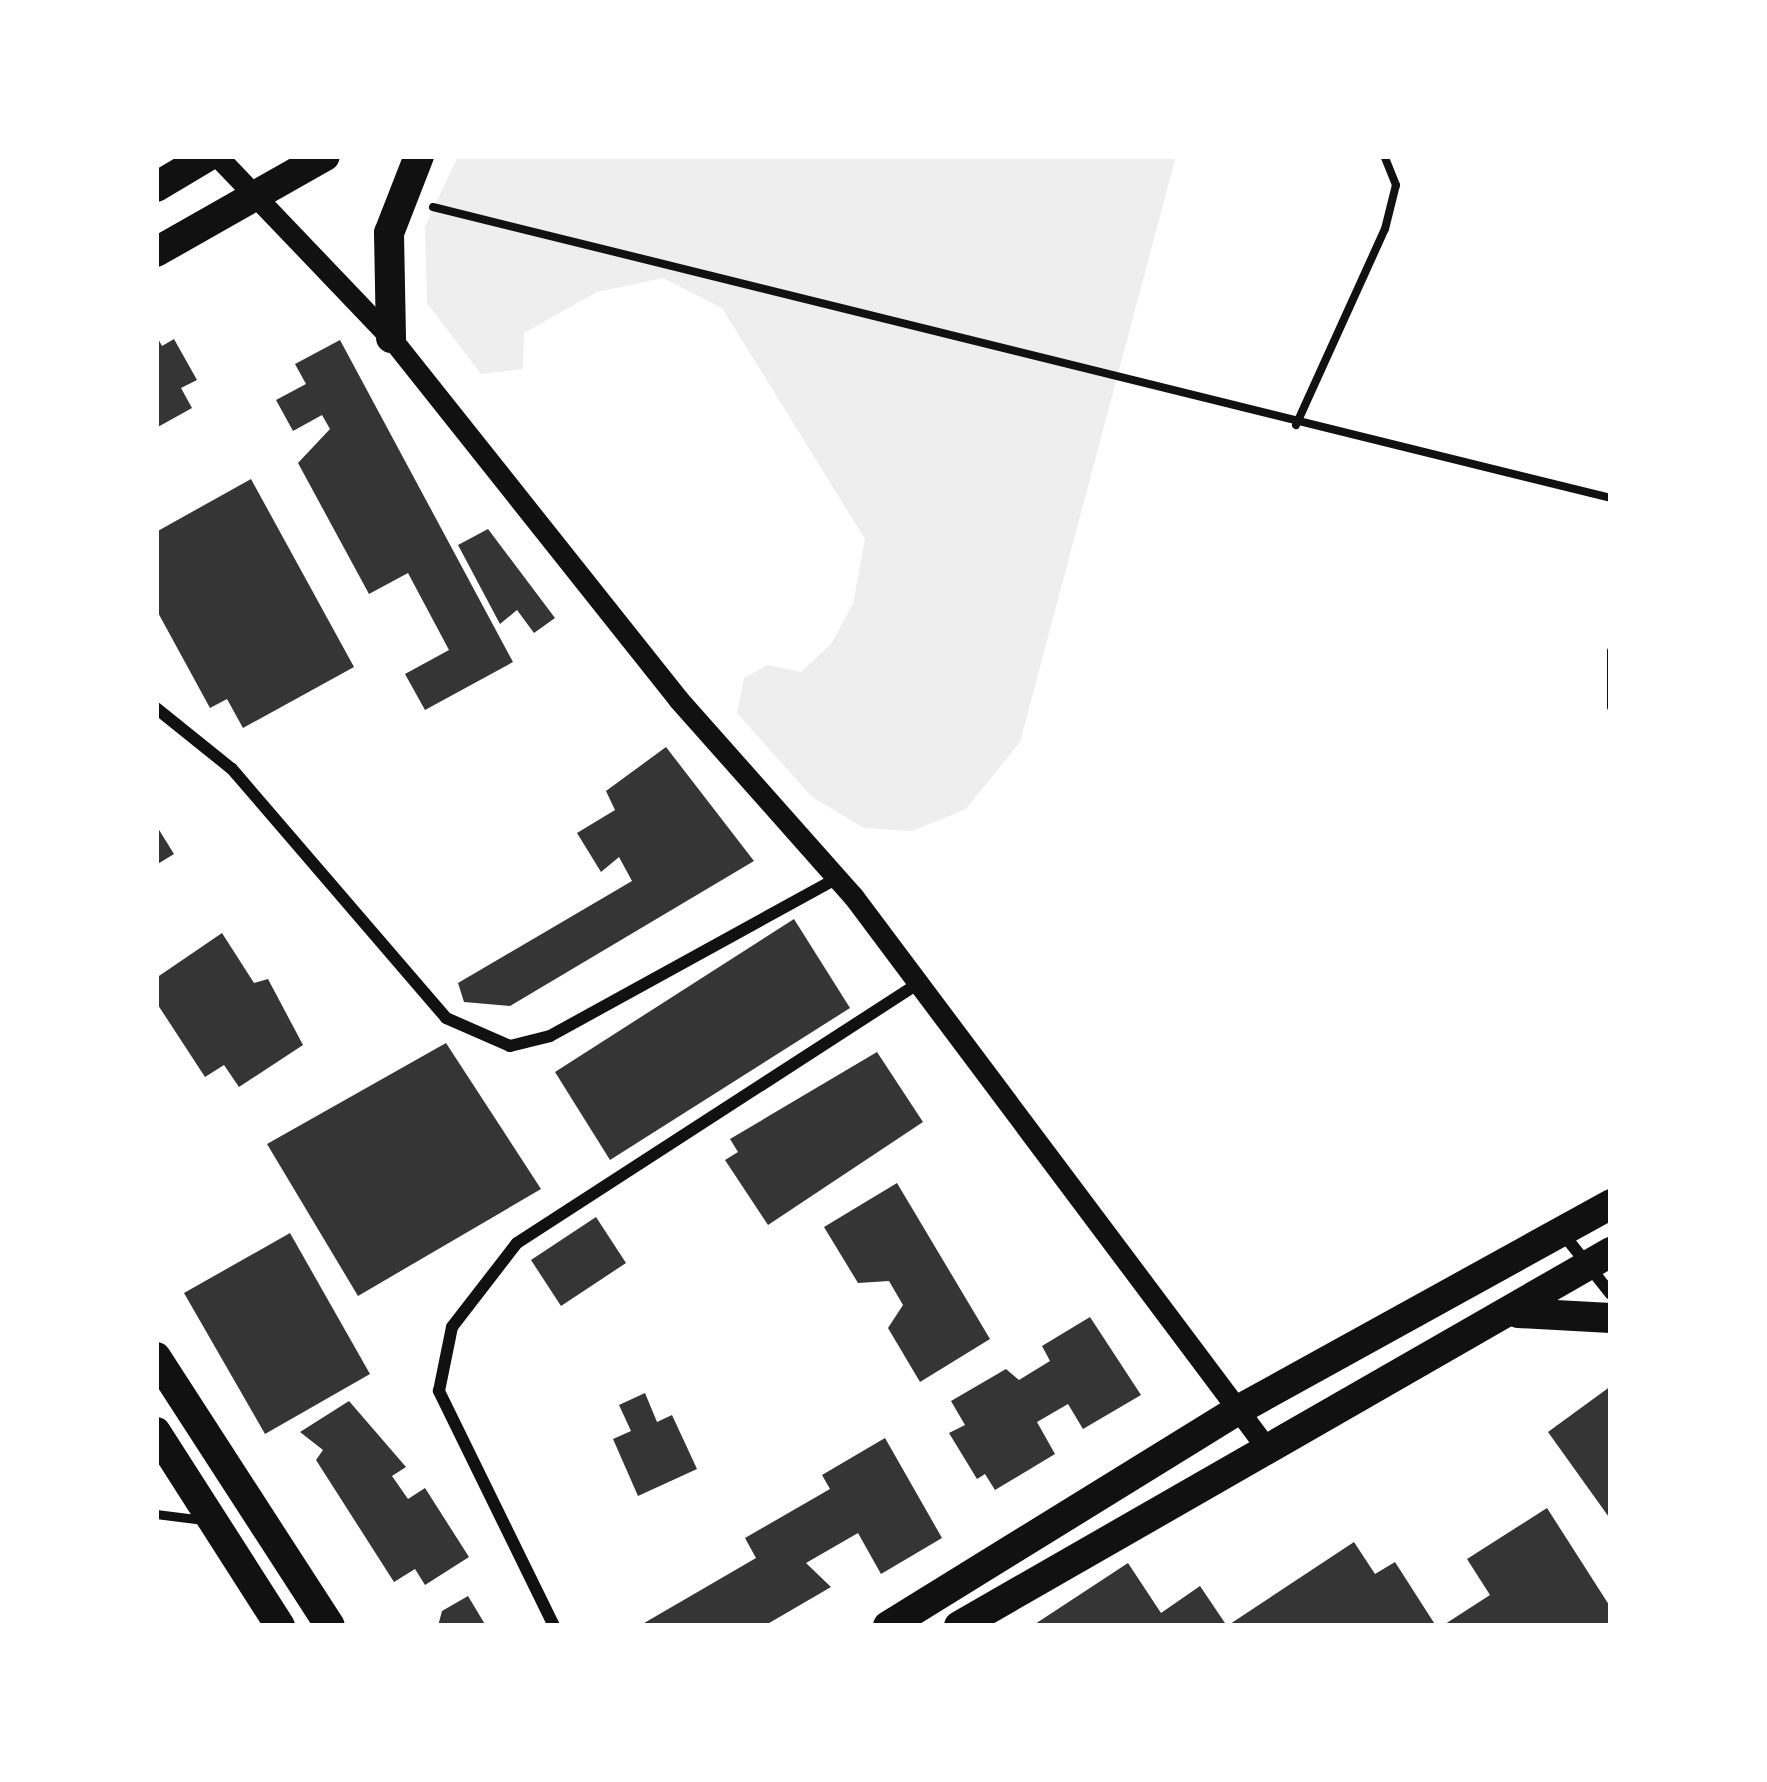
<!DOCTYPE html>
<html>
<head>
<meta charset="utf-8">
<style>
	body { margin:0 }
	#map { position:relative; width:1767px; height:1782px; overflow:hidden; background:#fff; font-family:"Crimson Pro",serif }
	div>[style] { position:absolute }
	.green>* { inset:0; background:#eee }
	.building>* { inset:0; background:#353535 }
	.path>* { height:8px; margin:-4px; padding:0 4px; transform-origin:4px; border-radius:4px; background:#111 }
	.service>* { height:9px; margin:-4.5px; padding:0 4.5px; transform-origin:4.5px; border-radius:4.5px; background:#111 }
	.minor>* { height:12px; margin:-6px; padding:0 6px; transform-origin:6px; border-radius:6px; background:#111 }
	.tertiary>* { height:21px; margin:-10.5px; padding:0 10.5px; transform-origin:10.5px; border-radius:10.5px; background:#111 }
	.primary>* { height:30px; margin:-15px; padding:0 15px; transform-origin:15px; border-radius:15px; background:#111 }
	span { translate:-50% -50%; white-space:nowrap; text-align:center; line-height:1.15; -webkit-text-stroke:9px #fff; paint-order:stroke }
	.frame { position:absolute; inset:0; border:159px solid #fff; pointer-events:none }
</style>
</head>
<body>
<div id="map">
	<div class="green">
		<i style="clip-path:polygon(458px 156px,1176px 156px,1020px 742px,966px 809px,912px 831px,864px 828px,812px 797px,737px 713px,744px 678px,768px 665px,801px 672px,831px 644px,853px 604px,865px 539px,722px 308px,663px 278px,597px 292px,524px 333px,523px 369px,481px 374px,427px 303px,425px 227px)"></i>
	</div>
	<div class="building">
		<i style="clip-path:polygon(156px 335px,162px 346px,174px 339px,197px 380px,181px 388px,192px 408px,156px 428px)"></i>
		<i style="clip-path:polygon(340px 340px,513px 662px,425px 710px,405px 674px,449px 650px,408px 573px,369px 594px,298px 463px,330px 429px,322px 415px,293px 431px,276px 400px,306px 384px,295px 364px)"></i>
		<i style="clip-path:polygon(251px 479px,354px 667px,243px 728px,227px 699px,210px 708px,156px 609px,156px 532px)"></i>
		<i style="clip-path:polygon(488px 529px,555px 618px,534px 633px,517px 610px,500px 624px,458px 545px)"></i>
		<i style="clip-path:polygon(666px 747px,754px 861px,510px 1006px,464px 1002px,458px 983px,632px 881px,619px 857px,601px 872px,577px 833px,615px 810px,606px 791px)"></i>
		<i style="clip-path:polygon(156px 825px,174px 854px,156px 865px)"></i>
		<i style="clip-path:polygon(794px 919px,850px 1008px,610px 1160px,555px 1072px)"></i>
		<i style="clip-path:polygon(222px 933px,254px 983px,268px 979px,303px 1045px,239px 1087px,224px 1065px,205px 1077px,156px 1002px,156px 978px)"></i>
		<i style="clip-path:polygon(446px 1043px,541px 1189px,358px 1296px,267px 1144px)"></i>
		<i style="clip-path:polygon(877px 1052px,923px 1122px,768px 1225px,725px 1160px,738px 1152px,730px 1139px)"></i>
		<i style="clip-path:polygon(897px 1183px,990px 1339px,920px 1382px,888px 1328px,903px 1305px,889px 1281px,858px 1283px,824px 1227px)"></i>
		<i style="clip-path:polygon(596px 1217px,626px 1263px,561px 1306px,531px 1260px)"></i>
		<i style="clip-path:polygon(290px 1233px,370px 1374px,265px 1434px,184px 1293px)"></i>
		<i style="clip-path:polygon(1090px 1317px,1141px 1395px,1083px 1429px,1068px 1404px,1037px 1422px,1055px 1454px,995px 1490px,985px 1474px,977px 1479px,949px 1433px,965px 1425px,951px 1401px,1006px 1369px,1019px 1380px,1050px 1361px,1042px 1346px)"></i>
		<i style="clip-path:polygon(1611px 1386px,1611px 1520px,1548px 1432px)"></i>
		<i style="clip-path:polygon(645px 1393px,657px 1422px,672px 1415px,697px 1469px,638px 1496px,613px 1439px,631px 1431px,619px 1405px)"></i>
		<i style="clip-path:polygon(349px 1401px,406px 1467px,392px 1476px,408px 1499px,425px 1488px,469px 1557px,425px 1585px,415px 1569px,394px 1582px,316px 1460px,323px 1450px,300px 1432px)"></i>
		<i style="clip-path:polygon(885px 1438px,942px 1538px,881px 1574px,858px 1533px,806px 1563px,831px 1587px,764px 1626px,639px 1626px,756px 1558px,745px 1538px,830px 1489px,822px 1475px)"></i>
		<i style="clip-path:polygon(1547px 1508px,1611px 1608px,1611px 1626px,1442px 1626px,1490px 1595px,1467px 1559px)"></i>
		<i style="clip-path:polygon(1354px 1542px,1375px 1574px,1395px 1562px,1436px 1626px,1032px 1626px,1128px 1563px,1161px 1613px,1200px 1586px,1227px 1626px)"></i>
		<i style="clip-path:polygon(468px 1596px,486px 1626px,438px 1626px,442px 1611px)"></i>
	</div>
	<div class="path">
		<i style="left:433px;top:207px;width:1213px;rotate:13.88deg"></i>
		<i style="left:1296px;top:425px;width:215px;rotate:-65.6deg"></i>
		<i style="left:1385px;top:229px;width:45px;rotate:-76deg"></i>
		<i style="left:1396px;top:185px;width:31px;rotate:-112deg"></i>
		<i style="left:1611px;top:651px;width:56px;rotate:90deg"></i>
	</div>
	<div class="service">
		<i style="left:156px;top:1514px;width:48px;rotate:7.1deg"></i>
	</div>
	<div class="minor">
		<i style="left:156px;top:708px;width:97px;rotate:38.8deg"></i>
		<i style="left:232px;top:769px;width:328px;rotate:49.3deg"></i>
		<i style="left:446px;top:1018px;width:70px;rotate:23.6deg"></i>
		<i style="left:510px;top:1046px;width:41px;rotate:-14deg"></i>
		<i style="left:550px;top:1036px;width:328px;rotate:-28.8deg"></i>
		<i style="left:1564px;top:1235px;width:75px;rotate:51.5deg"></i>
		<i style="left:554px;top:1626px;width:262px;rotate:-116.1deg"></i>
		<i style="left:439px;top:1391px;width:65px;rotate:-78.5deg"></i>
		<i style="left:452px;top:1327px;width:106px;rotate:-52.3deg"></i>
		<i style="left:517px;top:1243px;width:480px;rotate:-32.9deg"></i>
	</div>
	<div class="tertiary">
		<i style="left:217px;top:156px;width:252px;rotate:46.3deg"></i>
		<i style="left:391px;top:338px;width:461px;rotate:51.5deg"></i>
		<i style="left:678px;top:699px;width:264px;rotate:48.4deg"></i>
		<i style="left:853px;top:896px;width:687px;rotate:53.16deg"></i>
	</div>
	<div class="primary">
		<i style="left:156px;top:187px;width:61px;rotate:-30.8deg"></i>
		<i style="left:156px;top:252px;width:194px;rotate:-29.6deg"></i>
		<i style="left:391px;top:338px;width:105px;rotate:-91.1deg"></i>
		<i style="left:389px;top:233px;width:83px;rotate:-68.7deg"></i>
		<i style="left:1518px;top:1313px;width:93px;rotate:3.1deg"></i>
		<i style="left:156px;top:1357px;width:320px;rotate:57.1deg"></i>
		<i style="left:156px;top:1432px;width:230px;rotate:57.4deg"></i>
		<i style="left:888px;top:1626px;width:414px;rotate:-31.7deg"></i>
		<i style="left:1240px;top:1409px;width:424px;rotate:-28.9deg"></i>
		<i style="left:959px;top:1626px;width:752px;rotate:-29.84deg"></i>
	</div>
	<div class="frame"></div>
</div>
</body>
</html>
